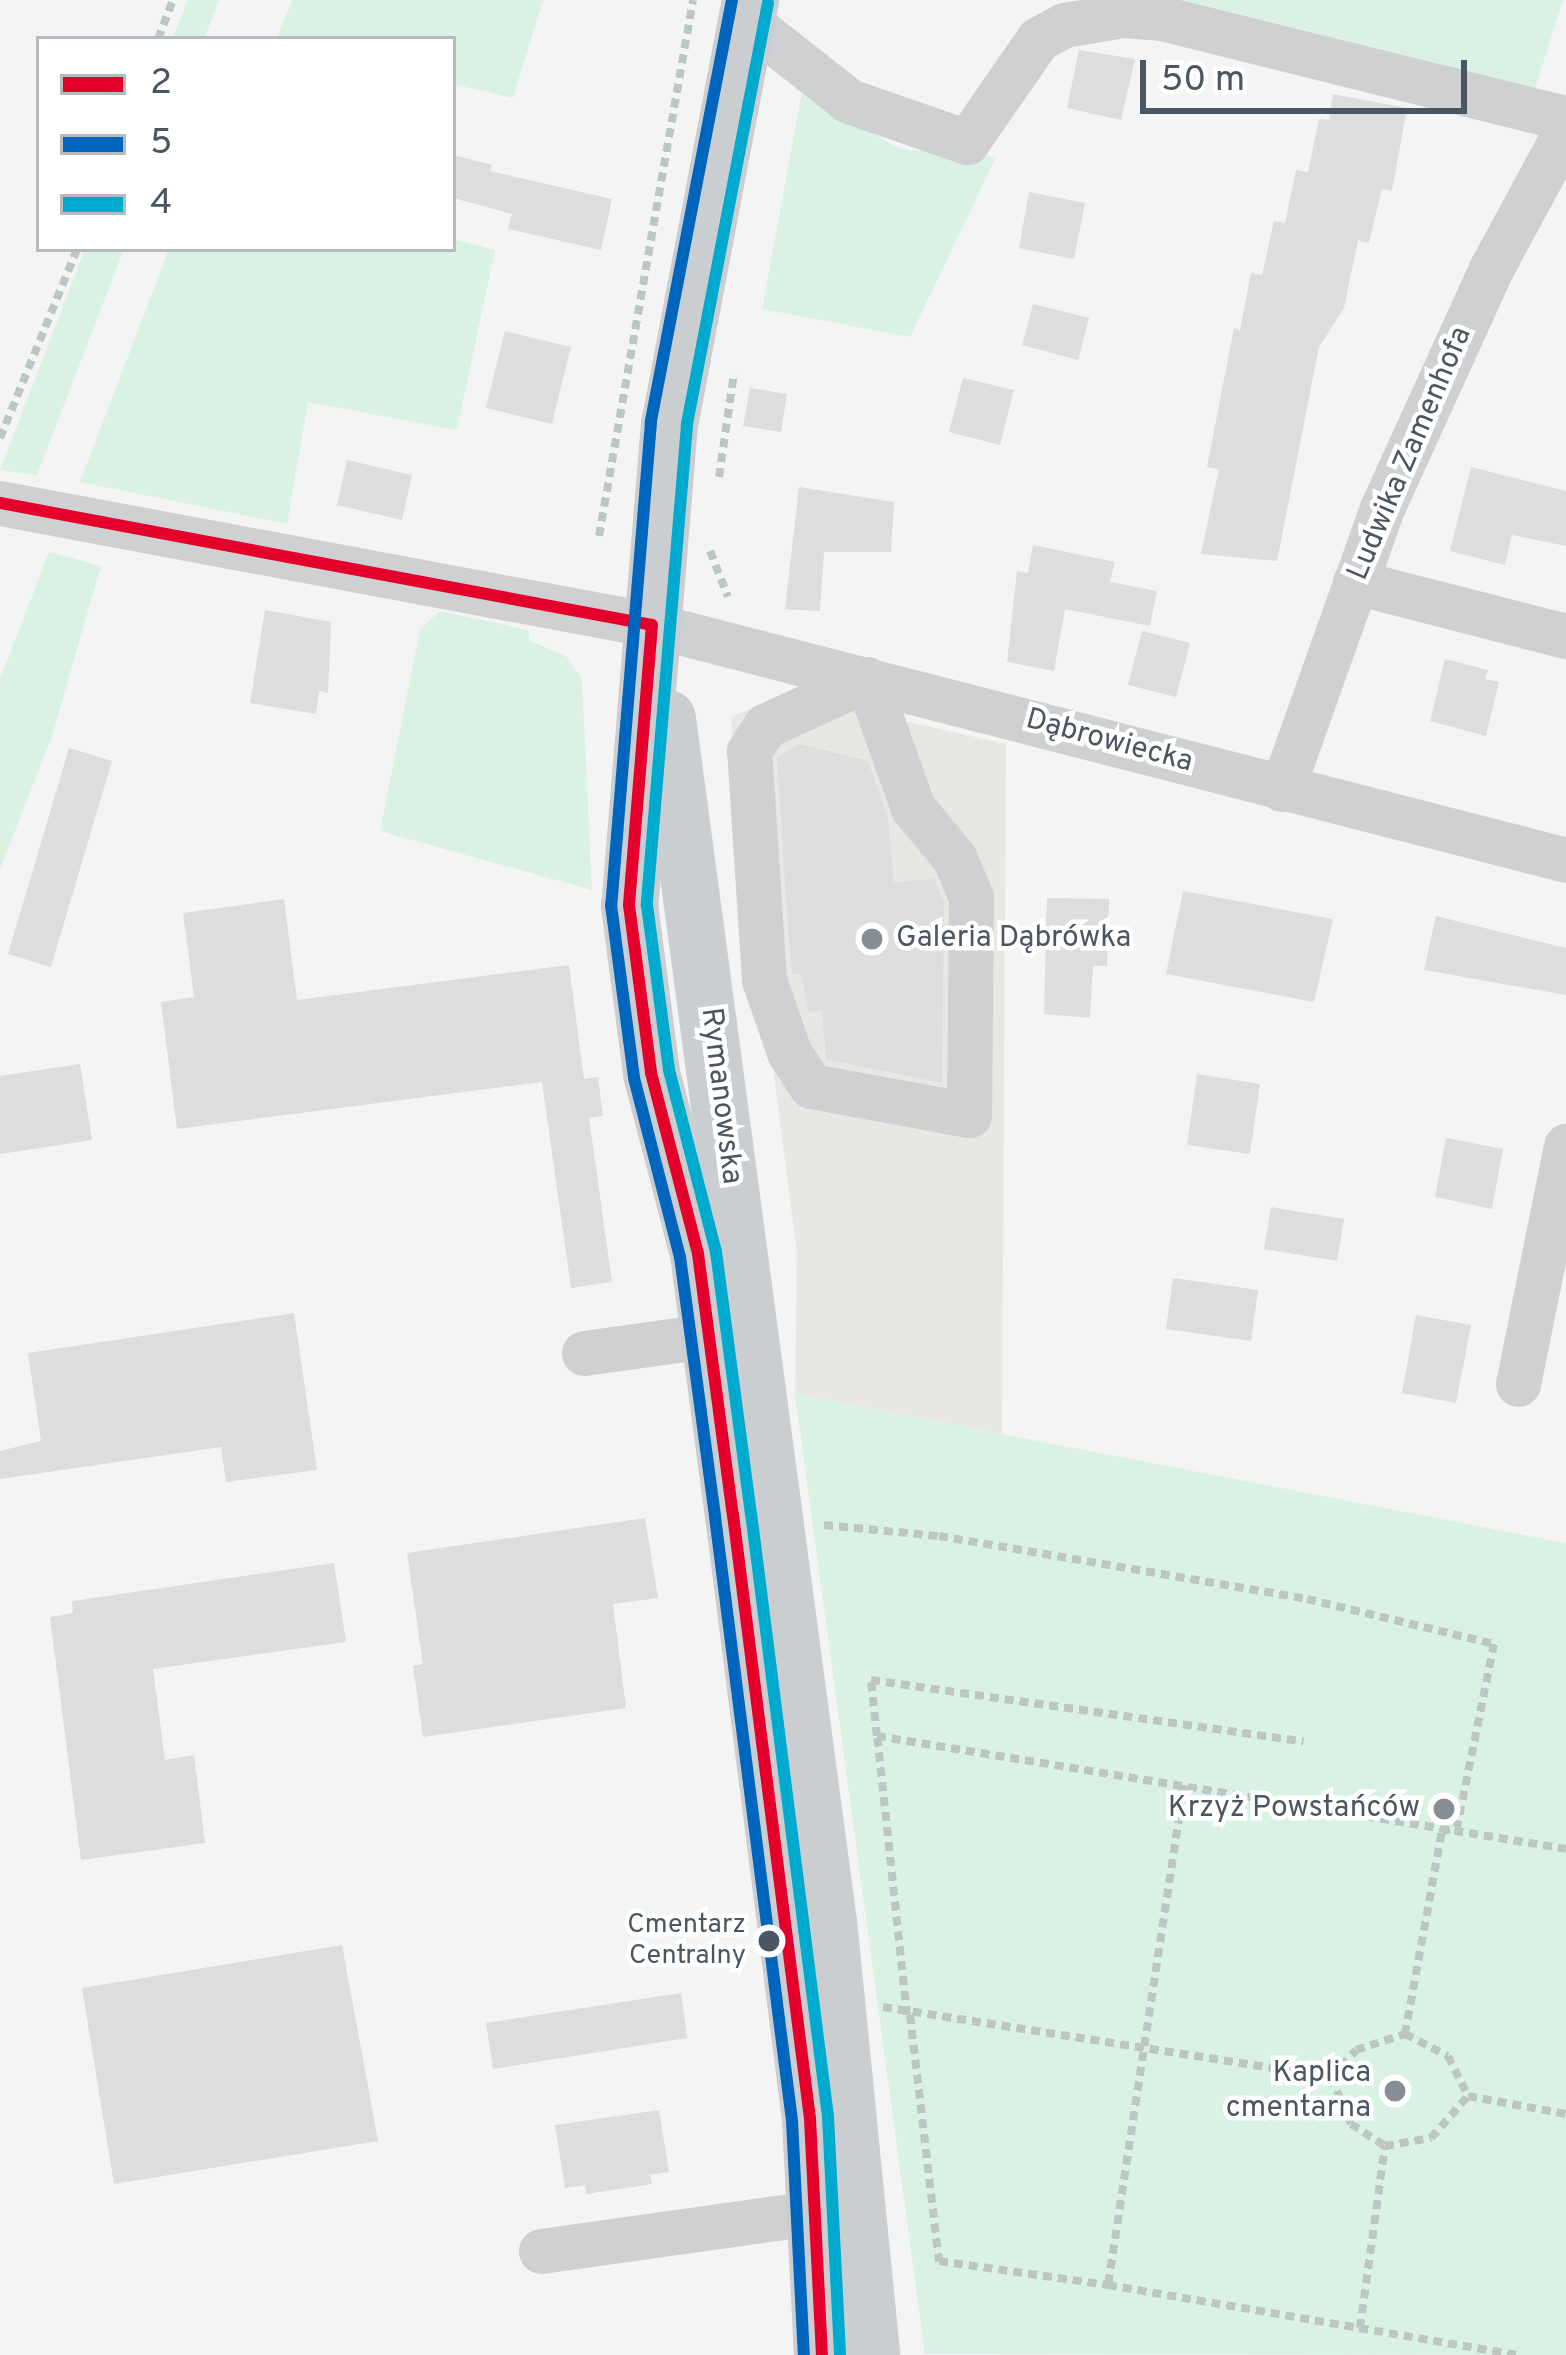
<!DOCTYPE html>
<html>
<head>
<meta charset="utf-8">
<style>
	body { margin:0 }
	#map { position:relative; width:1566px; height:2355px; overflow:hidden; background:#f4f4f4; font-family:Overpass,sans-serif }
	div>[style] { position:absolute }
	.commercial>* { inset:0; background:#e8e7e3 }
	.green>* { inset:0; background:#d9f2e3 }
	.building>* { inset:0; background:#ddddde }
	.path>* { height:8px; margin-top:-4px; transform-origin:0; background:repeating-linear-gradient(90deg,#bcc7c4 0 9px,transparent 0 15px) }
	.minor>* { height:45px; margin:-22.5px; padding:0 22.5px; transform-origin:22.5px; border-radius:22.5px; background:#ced0d2 }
	.major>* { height:57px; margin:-28.5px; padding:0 28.5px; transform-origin:28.5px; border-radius:28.5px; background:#caced1 }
	.bus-1>* { height:12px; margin:-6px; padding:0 6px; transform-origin:6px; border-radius:6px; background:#e4002b }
	.bus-2>* { height:12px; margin:-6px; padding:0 6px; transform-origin:6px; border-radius:6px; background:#0065bd }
	.bus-3>* { height:12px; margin:-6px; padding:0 6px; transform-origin:6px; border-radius:6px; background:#00a9ce }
	.dots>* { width:33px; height:33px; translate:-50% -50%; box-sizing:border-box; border:6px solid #fff; border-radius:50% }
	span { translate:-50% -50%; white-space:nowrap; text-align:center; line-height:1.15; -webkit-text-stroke:9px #fff; paint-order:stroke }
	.bus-label { font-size:27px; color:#4a5661 }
	.right { translate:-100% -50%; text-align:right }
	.street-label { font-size:30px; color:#4a5661 }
	.poi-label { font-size:30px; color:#4a5661 }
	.left { translate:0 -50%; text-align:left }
	.legend { position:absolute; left:36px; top:36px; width:420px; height:216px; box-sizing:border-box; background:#fff; border:3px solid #b7bbc0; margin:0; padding:15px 21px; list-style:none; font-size:36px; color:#4a5661 }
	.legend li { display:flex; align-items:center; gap:24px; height:60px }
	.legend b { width:60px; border:3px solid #b7bbc0 }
	.scale { position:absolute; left:1140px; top:60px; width:327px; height:54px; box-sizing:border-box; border:6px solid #4a5661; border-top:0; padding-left:15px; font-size:36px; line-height:42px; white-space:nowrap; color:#4a5661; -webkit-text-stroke:9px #fff; paint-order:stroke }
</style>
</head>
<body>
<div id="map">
	<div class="commercial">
		<i style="clip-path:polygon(785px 694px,1006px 744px,1002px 1434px,795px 1394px,797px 1253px,770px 1045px,751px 995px,731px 717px)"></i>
	</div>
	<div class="green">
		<i style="clip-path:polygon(188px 0,219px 0,204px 39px,172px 39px)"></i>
		<i style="clip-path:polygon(292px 0,543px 0,513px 98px,453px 84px,453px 39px,277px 39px)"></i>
		<i style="clip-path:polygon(1160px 0,1563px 0,1535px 88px)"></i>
		<i style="clip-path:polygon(802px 92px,900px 149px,996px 157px,910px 337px,762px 309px)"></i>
		<i style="clip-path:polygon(453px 239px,495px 250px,457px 430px,308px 402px,287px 524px,80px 482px,169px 249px,453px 249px)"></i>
		<i style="clip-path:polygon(85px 249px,124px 249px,37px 475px,0 470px)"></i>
		<i style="clip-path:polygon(49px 552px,101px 566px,52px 736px,0 869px,0 679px)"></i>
		<i style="clip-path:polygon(440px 611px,528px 630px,530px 641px,566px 656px,582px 680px,592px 890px,380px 831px,420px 630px)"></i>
		<i style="clip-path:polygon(795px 1394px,1566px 1543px,1566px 2355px,925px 2354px)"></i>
	</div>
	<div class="building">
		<i style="clip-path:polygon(1079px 50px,1135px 59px,1121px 120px,1067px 108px)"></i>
		<i style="clip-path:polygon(1333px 94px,1407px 108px,1392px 191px,1382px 189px,1369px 243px,1358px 240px,1344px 308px,1319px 347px,1277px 561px,1201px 554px,1219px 469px,1207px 467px,1234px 328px,1240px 330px,1251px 273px,1262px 275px,1274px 221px,1285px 223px,1296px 170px,1308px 172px,1319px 119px,1329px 120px)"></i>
		<i style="clip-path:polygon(453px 155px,492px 165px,490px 171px,612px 199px,601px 250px,508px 229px,512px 214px,453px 198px)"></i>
		<i style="clip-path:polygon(1029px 192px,1085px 203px,1074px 259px,1019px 248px)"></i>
		<i style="clip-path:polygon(1033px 304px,1089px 318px,1078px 360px,1022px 345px)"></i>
		<i style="clip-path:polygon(505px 331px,571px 347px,552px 424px,486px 408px)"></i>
		<i style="clip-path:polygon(963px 378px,1014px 390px,1000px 445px,949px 432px)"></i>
		<i style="clip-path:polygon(750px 388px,787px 394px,781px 432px,743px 426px)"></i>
		<i style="clip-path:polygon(347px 460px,412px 475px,402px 520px,337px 505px)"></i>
		<i style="clip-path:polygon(1471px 467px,1566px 491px,1566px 546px,1512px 535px,1505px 565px,1450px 551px)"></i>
		<i style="clip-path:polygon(799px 487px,894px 502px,891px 552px,824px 552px,820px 611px,785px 609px)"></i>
		<i style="clip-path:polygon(1033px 545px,1115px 562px,1110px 582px,1157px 591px,1150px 626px,1065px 609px,1054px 671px,1007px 662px,1017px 571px,1028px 573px)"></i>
		<i style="clip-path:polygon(265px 610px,331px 622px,328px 693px,319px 691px,316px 714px,250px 703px)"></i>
		<i style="clip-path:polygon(1142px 631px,1190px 643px,1176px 697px,1128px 685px)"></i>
		<i style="clip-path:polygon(1445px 659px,1488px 670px,1485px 679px,1499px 682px,1486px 736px,1430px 721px)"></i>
		<i style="clip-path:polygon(800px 744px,868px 761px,888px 819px,894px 882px,934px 879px,944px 902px,942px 1083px,826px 1059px,822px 1010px,809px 1012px,801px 974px,792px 974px,787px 914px,777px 758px)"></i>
		<i style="clip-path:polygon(69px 748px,112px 761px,51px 967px,8px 954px)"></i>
		<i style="clip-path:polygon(1183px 891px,1333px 919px,1314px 1002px,1166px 974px)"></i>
		<i style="clip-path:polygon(1047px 898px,1109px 899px,1107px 966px,1093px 966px,1090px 1018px,1044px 1014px)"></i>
		<i style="clip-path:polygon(284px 899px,297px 1000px,569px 965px,584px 1079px,598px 1077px,603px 1116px,589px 1118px,612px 1282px,571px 1288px,542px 1082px,177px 1129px,161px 1002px,194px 997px,183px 913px)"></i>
		<i style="clip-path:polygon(1436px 916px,1566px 948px,1566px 995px,1424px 970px)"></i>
		<i style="clip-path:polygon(80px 1064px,92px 1140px,0 1154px,0 1076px)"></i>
		<i style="clip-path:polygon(1197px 1074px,1260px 1084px,1250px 1154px,1187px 1145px)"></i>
		<i style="clip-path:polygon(1446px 1138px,1503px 1149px,1492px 1209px,1435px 1197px)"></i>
		<i style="clip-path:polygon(1271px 1207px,1344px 1219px,1337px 1261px,1264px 1249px)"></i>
		<i style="clip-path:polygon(1173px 1278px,1258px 1290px,1251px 1341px,1166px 1329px)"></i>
		<i style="clip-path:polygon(294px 1313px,317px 1470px,226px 1482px,221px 1447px,0 1479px,0 1451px,41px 1441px,28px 1353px)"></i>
		<i style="clip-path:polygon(1416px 1315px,1471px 1325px,1456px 1403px,1402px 1393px)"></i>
		<i style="clip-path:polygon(645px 1518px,658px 1598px,613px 1604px,626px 1708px,423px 1737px,413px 1666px,423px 1664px,407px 1553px)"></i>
		<i style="clip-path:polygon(334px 1563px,346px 1642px,153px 1669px,165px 1760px,194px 1755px,205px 1843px,81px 1860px,50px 1617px,73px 1613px,72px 1601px)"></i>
		<i style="clip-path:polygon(342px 1945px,378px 2141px,114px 2184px,82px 1988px)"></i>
		<i style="clip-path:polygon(681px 1993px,687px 2038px,493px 2069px,486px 2023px)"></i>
		<i style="clip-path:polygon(659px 2110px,669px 2172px,650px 2175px,652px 2184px,586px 2194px,585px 2185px,565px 2188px,555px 2125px)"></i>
	</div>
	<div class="path">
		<i style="left:158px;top:39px;width:42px;rotate:-69deg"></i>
		<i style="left:0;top:438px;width:204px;rotate:-67.8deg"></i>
		<i style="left:719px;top:477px;width:105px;rotate:-81.8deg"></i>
		<i style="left:599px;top:536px;width:544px;rotate:-80.05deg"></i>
		<i style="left:710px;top:551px;width:49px;rotate:68.6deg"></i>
		<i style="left:824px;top:1525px;width:116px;rotate:5.5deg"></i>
		<i style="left:939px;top:1536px;width:373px;rotate:9.7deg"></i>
		<i style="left:1307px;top:1599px;width:192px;rotate:13.5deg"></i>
		<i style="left:1494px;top:1644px;width:187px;rotate:101.4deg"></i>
		<i style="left:877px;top:1736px;width:56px;rotate:-96.1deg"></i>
		<i style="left:871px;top:1680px;width:437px;rotate:8.1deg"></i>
		<i style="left:1184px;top:1785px;width:506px;rotate:98.64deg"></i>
		<i style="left:1108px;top:2285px;width:416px;rotate:9.7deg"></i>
		<i style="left:883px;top:2007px;width:453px;rotate:8.9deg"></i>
		<i style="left:1331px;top:2077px;width:37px;rotate:-47deg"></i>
		<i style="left:1356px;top:2050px;width:52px;rotate:-18.1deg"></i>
		<i style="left:1405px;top:2034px;width:206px;rotate:-79.7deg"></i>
		<i style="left:1442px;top:1831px;width:8px;rotate:-14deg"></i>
		<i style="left:907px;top:2015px;width:281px;rotate:-96.1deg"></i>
		<i style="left:877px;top:1736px;width:698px;rotate:9.31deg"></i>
		<i style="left:910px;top:2015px;width:248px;rotate:83.3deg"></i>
		<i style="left:939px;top:2261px;width:171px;rotate:8.1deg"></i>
		<i style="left:1405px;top:2034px;width:48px;rotate:27.1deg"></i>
		<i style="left:1448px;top:2056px;width:45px;rotate:63.4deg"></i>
		<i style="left:1468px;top:2096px;width:100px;rotate:10.4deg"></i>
		<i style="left:1331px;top:2077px;width:51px;rotate:66.9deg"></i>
		<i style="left:1351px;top:2124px;width:40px;rotate:32.9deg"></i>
		<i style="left:1385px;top:2146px;width:47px;rotate:-9.9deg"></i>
		<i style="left:1431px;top:2138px;width:56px;rotate:-48.6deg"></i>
		<i style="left:1360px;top:2328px;width:184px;rotate:-82.2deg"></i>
	</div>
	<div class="minor">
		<i style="left:746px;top:20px;width:131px;rotate:38.2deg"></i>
		<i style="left:849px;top:101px;width:125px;rotate:19.2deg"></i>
		<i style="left:967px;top:142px;width:125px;rotate:-55.4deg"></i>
		<i style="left:1038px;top:39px;width:30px;rotate:-28deg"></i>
		<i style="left:1064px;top:25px;width:59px;rotate:-9.8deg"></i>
		<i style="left:1122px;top:15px;width:39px;rotate:4deg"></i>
		<i style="left:1161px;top:18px;width:417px;rotate:13.9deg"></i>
		<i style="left:0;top:503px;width:663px;rotate:10.6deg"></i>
		<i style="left:652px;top:625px;width:944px;rotate:14.42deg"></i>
		<i style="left:1355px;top:582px;width:218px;rotate:14.4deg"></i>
		<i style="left:867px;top:679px;width:137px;rotate:70.4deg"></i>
		<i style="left:913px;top:808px;width:64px;rotate:50.1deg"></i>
		<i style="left:954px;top:857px;width:43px;rotate:67deg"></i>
		<i style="left:971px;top:897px;width:218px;rotate:90.5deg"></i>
		<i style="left:969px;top:1115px;width:161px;rotate:-169.6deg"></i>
		<i style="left:811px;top:1086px;width:40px;rotate:-122.9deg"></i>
		<i style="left:789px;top:1052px;width:76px;rotate:-109.1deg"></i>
		<i style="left:764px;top:980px;width:229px;rotate:-93.7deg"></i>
		<i style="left:749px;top:751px;width:30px;rotate:-57deg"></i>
		<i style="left:765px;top:726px;width:112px;rotate:-24.7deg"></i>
		<i style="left:1282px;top:789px;width:300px;rotate:-70.4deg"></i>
		<i style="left:1383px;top:506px;width:263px;rotate:-65.5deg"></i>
		<i style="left:1492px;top:267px;width:156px;rotate:-61.6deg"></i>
		<i style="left:584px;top:1353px;width:160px;rotate:-7.9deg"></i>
		<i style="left:1518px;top:1384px;width:243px;rotate:-78.6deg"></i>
		<i style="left:541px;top:2251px;width:280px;rotate:-8deg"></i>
		<i style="left:818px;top:2212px;width:29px;rotate:44deg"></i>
	</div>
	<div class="major">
		<i style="left:750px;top:0;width:431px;rotate:100.8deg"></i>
		<i style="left:669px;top:423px;width:484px;rotate:94.7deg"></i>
		<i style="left:629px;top:905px;width:169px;rotate:82.5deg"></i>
		<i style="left:651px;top:1073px;width:187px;rotate:75.4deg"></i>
		<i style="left:698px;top:1254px;width:263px;rotate:82.4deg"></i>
		<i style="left:733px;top:1515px;width:609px;rotate:82.73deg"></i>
		<i style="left:810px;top:2119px;width:236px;rotate:87.1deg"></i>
		<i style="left:667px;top:718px;width:1214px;rotate:82.38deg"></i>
		<i style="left:828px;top:1921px;width:436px;rotate:84.3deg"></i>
	</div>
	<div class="bus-1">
		<i style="left:0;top:503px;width:663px;rotate:10.6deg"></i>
		<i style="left:652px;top:625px;width:281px;rotate:94.7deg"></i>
		<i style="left:629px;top:905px;width:169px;rotate:82.5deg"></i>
		<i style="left:651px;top:1073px;width:187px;rotate:75.4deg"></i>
		<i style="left:698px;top:1254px;width:263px;rotate:82.4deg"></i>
		<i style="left:733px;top:1515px;width:609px;rotate:82.73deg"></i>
		<i style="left:810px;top:2119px;width:236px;rotate:87.1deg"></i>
	</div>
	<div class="bus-2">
		<i style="left:732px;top:0;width:430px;rotate:100.9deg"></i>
		<i style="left:651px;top:422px;width:485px;rotate:94.7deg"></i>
		<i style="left:611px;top:905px;width:175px;rotate:82.4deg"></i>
		<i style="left:634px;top:1078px;width:185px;rotate:75.6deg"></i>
		<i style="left:680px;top:1257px;width:262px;rotate:82.3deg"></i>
		<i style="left:715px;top:1517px;width:609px;rotate:82.73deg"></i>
		<i style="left:792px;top:2121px;width:234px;rotate:87.1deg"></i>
	</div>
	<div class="bus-3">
		<i style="left:768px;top:3px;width:430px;rotate:100.9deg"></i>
		<i style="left:687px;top:425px;width:482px;rotate:94.8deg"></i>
		<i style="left:647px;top:905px;width:166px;rotate:82.4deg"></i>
		<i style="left:669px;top:1070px;width:188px;rotate:75.5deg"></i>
		<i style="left:716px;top:1252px;width:263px;rotate:82.4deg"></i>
		<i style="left:751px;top:1513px;width:609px;rotate:82.73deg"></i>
		<i style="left:828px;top:2117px;width:237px;rotate:87.1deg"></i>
	</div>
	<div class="dots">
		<i style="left:872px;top:939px;background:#868d94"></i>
		<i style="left:1444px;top:1809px;background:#868d94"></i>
		<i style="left:769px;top:1941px;background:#4a5661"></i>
		<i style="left:1395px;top:2091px;background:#868d94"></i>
	</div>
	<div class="bus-label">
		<span class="right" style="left:746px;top:1941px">Cmentarz<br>Centralny</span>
	</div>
	<div class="street-label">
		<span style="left:1411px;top:454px;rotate:-67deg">Ludwika Zamenhofa</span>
		<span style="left:1109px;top:742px;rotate:15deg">Dąbrowiecka</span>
		<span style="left:720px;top:1096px;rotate:83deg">Rymanowska</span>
	</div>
	<div class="poi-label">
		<span class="left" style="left:896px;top:939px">Galeria Dąbrówka</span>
		<span class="right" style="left:1420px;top:1809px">Krzyż Powstańców</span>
		<span class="right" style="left:1371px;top:2091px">Kaplica<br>cmentarna</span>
	</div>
	<ul class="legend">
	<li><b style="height:15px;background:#e4002b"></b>2</li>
	<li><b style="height:15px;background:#0065bd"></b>5</li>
	<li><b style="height:15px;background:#00a9ce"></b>4</li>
	</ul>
	<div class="scale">50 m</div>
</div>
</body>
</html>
